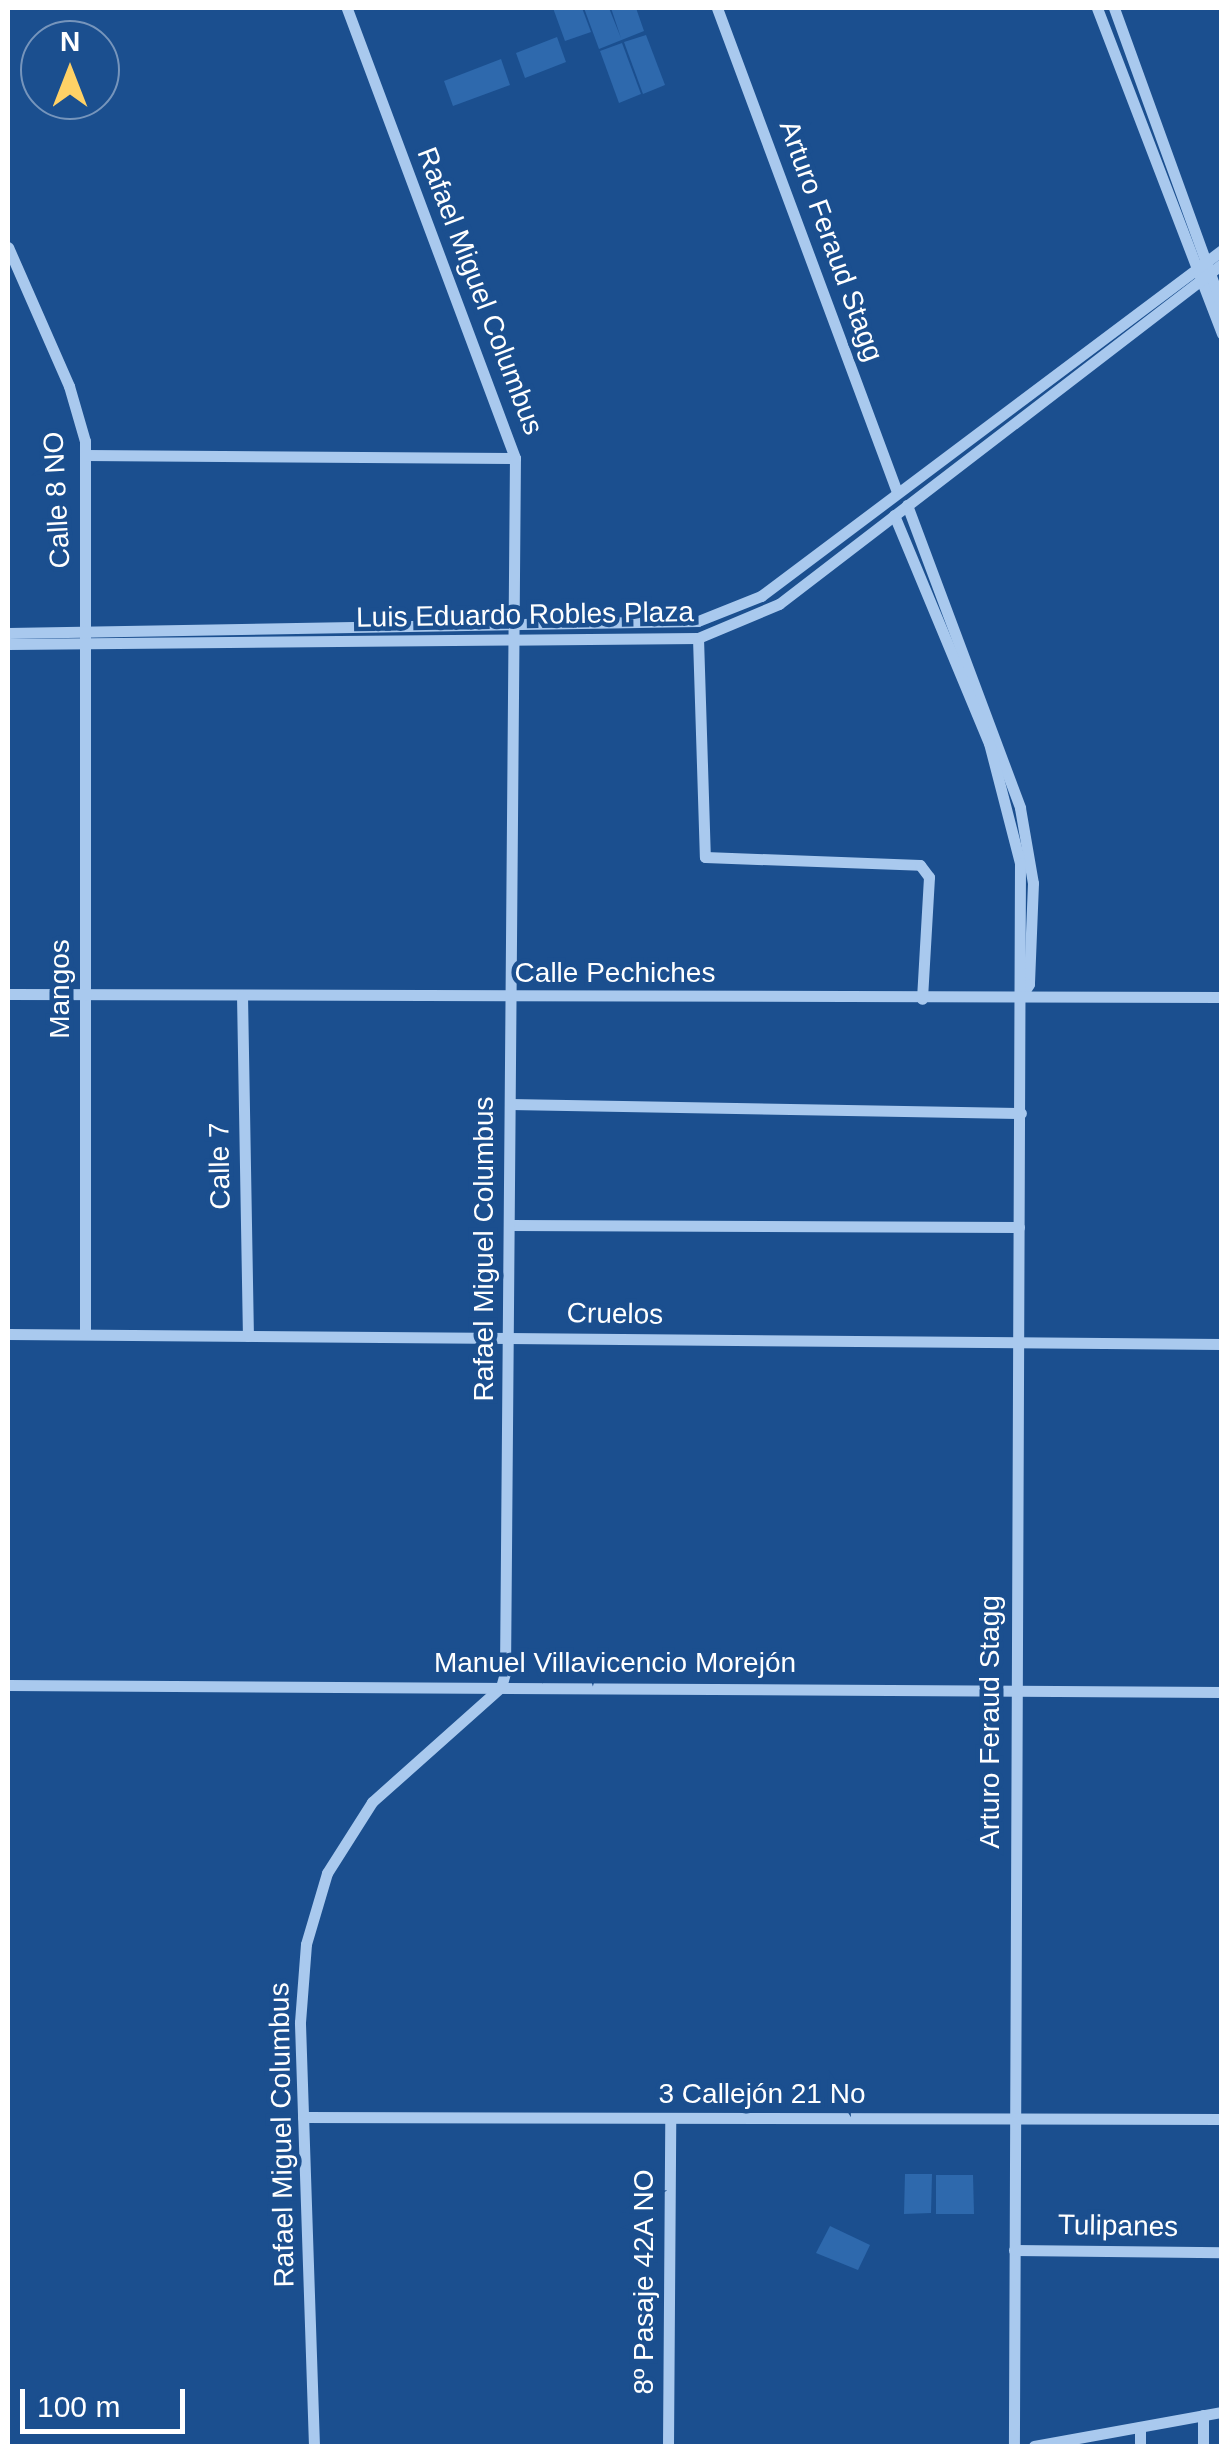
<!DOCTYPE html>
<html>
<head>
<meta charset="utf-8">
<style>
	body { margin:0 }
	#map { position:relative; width:1229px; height:2454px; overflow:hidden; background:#1b4f8f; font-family:Helvetica,sans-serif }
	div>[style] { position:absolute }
	.green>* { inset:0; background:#2e69ad }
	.minor>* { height:11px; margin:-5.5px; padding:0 5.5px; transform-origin:5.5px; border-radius:5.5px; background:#a9c9ee }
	span { translate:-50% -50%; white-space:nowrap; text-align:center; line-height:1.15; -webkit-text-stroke:9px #1b4f8f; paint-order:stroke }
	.street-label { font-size:28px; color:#fff }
	.frame { position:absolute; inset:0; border:10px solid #fff; pointer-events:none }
	.north { position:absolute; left:20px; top:20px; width:100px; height:100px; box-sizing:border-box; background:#1b4f8f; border:2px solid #7695bc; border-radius:50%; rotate:0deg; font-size:28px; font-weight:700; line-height:40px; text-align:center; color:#fff }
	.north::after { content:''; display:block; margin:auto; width:35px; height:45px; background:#ffd166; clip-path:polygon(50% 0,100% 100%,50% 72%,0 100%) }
	.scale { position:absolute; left:20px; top:2389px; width:165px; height:45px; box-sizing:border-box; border:5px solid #fff; border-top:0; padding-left:12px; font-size:30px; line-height:35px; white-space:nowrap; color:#fff; -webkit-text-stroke:8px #1b4f8f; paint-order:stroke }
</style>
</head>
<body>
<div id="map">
	<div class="green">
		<i style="clip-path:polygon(553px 8px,582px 8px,591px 32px,565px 41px)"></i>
		<i style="clip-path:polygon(584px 8px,609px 8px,621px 38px,611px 8px,636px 8px,644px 31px,599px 49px)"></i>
		<i style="clip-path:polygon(646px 35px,665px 85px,643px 94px,624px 42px)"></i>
		<i style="clip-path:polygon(557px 37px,566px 62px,525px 78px,516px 53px)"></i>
		<i style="clip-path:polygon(622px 43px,641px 94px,619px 103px,600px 51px)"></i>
		<i style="clip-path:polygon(501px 59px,510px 85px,453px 106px,444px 81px)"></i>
		<i style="clip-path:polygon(905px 2174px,932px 2174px,931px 2213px,904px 2214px)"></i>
		<i style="clip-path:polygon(936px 2175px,973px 2175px,974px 2214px,936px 2214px)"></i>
		<i style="clip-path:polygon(830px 2226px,870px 2245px,858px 2270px,816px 2253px)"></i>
	</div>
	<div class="minor">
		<i style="left:717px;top:8px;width:516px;rotate:69.6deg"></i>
		<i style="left:1097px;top:8px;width:349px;rotate:69deg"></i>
		<i style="left:1114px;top:8px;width:317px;rotate:70.1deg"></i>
		<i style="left:8px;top:247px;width:152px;rotate:66.3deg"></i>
		<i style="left:69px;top:386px;width:57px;rotate:73.8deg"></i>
		<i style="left:85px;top:441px;width:893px;rotate:90deg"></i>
		<i style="left:85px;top:455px;width:430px;rotate:0.4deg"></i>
		<i style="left:907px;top:505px;width:323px;rotate:69.5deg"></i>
		<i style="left:1020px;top:808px;width:76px;rotate:80.2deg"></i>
		<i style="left:1033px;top:883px;width:101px;rotate:92.3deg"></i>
		<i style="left:1029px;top:984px;width:15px;rotate:122deg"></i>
		<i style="left:894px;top:515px;width:247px;rotate:67.4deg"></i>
		<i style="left:989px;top:743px;width:124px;rotate:75.5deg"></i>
		<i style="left:1020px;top:863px;width:1583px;rotate:90.22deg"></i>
		<i style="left:8px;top:633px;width:690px;rotate:-1deg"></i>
		<i style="left:698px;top:621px;width:68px;rotate:-21.6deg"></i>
		<i style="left:761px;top:596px;width:576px;rotate:-36.89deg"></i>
		<i style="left:698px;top:638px;width:219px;rotate:88.2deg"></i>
		<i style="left:705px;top:857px;width:215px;rotate:2.1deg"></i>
		<i style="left:920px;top:865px;width:15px;rotate:53deg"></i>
		<i style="left:929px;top:877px;width:122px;rotate:93.3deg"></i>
		<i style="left:8px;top:644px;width:690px;rotate:-0.5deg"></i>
		<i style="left:698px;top:638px;width:88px;rotate:-22.8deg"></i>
		<i style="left:779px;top:604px;width:558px;rotate:-37.51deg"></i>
		<i style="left:8px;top:994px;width:1214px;rotate:0.14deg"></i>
		<i style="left:242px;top:995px;width:341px;rotate:89deg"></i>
		<i style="left:510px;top:1104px;width:511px;rotate:1.01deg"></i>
		<i style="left:510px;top:1225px;width:509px;rotate:0.23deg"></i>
		<i style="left:8px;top:1334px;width:1214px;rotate:0.47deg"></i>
		<i style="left:8px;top:1685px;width:1214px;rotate:0.33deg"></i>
		<i style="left:303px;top:2117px;width:919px;rotate:0.12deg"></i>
		<i style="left:1014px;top:2250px;width:208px;rotate:0.6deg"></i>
		<i style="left:1203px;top:2415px;width:31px;rotate:90deg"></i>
		<i style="left:1140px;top:2427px;width:19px;rotate:90deg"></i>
		<i style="left:314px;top:2446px;width:424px;rotate:-91.9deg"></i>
		<i style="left:300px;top:2022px;width:78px;rotate:-85.6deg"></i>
		<i style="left:306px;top:1944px;width:74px;rotate:-73.5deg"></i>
		<i style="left:327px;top:1873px;width:84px;rotate:-57.6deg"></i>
		<i style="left:372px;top:1802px;width:173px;rotate:-41.7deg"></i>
		<i style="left:501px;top:1687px;width:15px;rotate:-74deg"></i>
		<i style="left:505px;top:1673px;width:1215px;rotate:-89.53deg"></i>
		<i style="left:515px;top:458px;width:480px;rotate:-110.5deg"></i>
		<i style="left:668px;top:2446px;width:327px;rotate:-89.6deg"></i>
		<i style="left:1034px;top:2446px;width:191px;rotate:-10.3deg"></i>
	</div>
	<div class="street-label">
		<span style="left:831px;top:241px;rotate:70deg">Arturo Feraud Stagg</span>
		<span style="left:480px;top:291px;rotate:69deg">Rafael Miguel Columbus</span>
		<span style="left:57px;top:500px;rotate:-93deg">Calle 8 NO</span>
		<span style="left:525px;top:615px;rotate:-1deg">Luis Eduardo Robles Plaza</span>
		<span style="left:615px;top:973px">Calle Pechiches</span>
		<span style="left:60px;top:989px;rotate:-90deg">Mangos</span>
		<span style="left:220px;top:1166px;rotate:-91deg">Calle 7</span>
		<span style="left:484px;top:1249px;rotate:-90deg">Rafael Miguel Columbus</span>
		<span style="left:615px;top:1314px;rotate:1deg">Cruelos</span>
		<span style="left:615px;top:1663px">Manuel Villavicencio Morejón</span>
		<span style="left:990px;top:1722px;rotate:-90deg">Arturo Feraud Stagg</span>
		<span style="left:762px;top:2094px">3 Callejón 21 No</span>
		<span style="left:282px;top:2135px;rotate:-91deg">Rafael Miguel Columbus</span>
		<span style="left:1118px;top:2226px;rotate:1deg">Tulipanes</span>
		<span style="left:644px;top:2282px;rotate:-90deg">8º Pasaje 42A NO</span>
	</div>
	<div class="frame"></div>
	<div class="north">N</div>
	<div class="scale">100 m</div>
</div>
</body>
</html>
